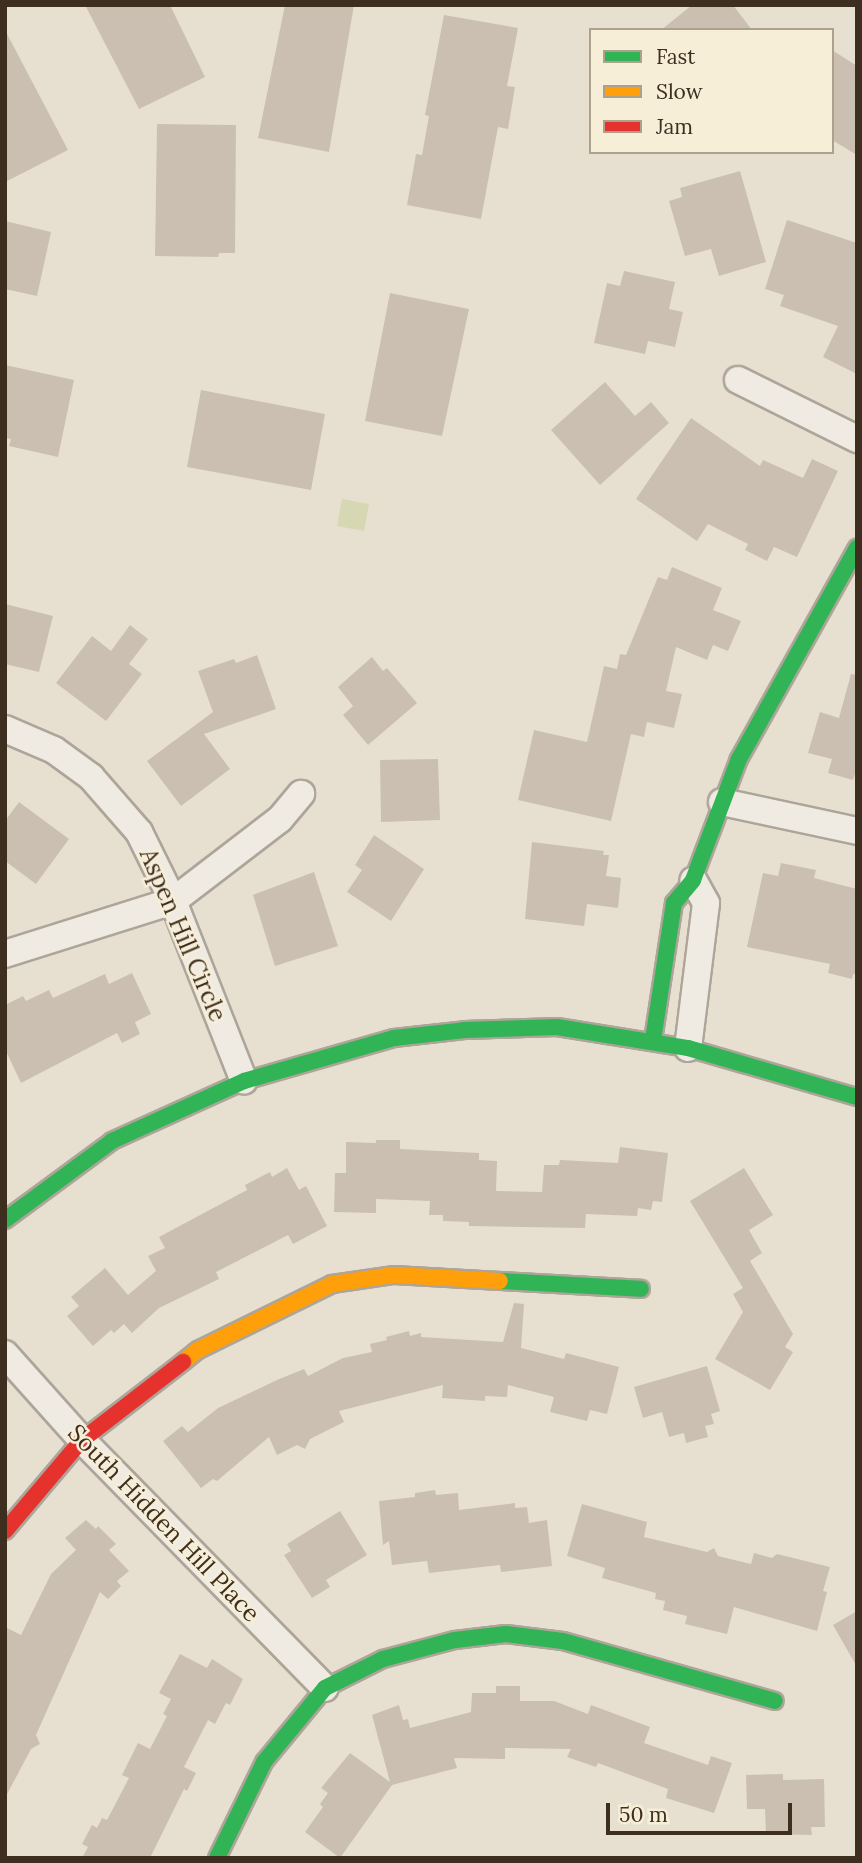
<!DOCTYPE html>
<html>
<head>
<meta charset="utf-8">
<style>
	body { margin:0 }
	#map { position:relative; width:862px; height:1863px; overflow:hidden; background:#e7e0d1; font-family:Lora,serif }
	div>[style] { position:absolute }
	.green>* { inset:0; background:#d6d7b3 }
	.building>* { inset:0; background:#cbbfb2 }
	.roads { filter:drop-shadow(2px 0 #ada599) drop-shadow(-2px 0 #ada599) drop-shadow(0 2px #ada599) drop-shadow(0 -2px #ada599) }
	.street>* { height:26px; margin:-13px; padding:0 13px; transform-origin:13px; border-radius:13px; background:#efebe3 }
	.fast>* { height:16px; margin:-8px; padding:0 8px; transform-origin:8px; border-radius:8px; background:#30b455 }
	.slow>* { height:16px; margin:-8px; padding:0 8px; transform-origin:8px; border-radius:8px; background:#ff9f0a }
	.jam>* { height:16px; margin:-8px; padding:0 8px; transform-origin:8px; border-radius:8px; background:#e5322d }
	span { translate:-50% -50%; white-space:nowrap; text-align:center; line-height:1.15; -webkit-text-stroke:5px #f7eed8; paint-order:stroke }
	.street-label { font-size:24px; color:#3d2e20 }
	.frame { position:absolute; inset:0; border:7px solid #3d2e20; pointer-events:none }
	.legend { position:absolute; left:589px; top:28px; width:245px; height:126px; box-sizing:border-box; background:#f7eed8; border:2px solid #ada18e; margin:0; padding:9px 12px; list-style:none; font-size:21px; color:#3d2e20 }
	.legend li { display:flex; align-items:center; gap:14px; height:35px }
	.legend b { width:35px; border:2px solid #ada18e }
	.scale { position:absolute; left:606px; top:1803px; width:186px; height:32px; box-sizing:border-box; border:4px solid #3d2e20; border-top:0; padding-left:9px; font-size:21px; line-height:24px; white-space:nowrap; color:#3d2e20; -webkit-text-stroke:5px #f7eed8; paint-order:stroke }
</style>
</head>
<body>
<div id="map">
	<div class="green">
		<i style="clip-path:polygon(342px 499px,369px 504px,364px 531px,337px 526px)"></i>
	</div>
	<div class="building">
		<i style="clip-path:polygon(85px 5px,170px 5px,205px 77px,139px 109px)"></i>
		<i style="clip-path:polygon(285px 5px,354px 5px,329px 152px,258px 138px)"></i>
		<i style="clip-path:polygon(692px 5px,733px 5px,752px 30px,661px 30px)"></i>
		<i style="clip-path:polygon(444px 15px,518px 28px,507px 86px,515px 87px,508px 129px,498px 127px,481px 219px,407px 205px,416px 154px,422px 155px,429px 116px,425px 115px)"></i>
		<i style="clip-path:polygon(5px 30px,68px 150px,5px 182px)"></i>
		<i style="clip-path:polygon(832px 50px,857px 66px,857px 155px,832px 140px)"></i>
		<i style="clip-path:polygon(157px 124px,236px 125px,235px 253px,219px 253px,218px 257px,155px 256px)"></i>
		<i style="clip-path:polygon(740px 171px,766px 262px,719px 276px,711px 249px,685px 256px,669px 201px,682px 197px,680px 188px)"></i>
		<i style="clip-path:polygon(787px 220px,857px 243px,857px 374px,823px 357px,838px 326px,780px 306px,784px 295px,765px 289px)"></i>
		<i style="clip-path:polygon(5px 221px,51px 232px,37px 296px,5px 289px)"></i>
		<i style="clip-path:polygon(624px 271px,675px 282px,669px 309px,683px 312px,675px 347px,648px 341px,645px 354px,594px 343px,607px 283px,620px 286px)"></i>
		<i style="clip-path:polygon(390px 293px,469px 309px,442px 436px,365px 421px)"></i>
		<i style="clip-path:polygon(5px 365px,74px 380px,58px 457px,9px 446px,11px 439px,5px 438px)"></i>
		<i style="clip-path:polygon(605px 382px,635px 416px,651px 402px,669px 423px,600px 485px,551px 430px)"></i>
		<i style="clip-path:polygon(201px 390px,325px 414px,311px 490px,187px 467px)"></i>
		<i style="clip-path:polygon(691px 418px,760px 466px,763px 460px,803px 478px,812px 459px,838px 471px,797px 557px,774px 547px,767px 561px,745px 550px,748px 544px,708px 524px,697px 541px,636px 499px)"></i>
		<i style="clip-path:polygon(672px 567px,722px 588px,713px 610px,741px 621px,728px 651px,713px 645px,707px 660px,676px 647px,666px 691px,682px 694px,674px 728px,647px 722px,644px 737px,631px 734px,611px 821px,518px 800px,534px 730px,587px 742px,604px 666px,617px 669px,620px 654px,626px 655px,658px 577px,667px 580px)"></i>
		<i style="clip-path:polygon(5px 604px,53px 616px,39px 672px,5px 664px)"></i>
		<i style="clip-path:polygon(130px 625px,148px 639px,129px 664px,142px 674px,106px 721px,56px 683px,92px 636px,111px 651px)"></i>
		<i style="clip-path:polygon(257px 655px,276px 709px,204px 734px,230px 769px,181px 806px,147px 761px,213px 712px,198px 671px,234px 659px,236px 663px)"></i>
		<i style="clip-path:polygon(372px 657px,383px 671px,387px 668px,417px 703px,368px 745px,343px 715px,353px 706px,338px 687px)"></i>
		<i style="clip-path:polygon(851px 674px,857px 675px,857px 768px,853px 780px,828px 773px,832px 759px,808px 753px,820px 712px,839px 718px)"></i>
		<i style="clip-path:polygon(438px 759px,440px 820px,381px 822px,380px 760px)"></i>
		<i style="clip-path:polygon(19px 802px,69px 839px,36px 884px,5px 861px,5px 821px)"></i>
		<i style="clip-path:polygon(374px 835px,424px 869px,391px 921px,347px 892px,362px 870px,355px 865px)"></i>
		<i style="clip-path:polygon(532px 842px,604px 851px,603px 855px,609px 855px,606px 876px,621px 878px,618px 908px,587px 904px,584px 926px,525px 919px)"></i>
		<i style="clip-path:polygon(781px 863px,816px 870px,814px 878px,857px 889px,857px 974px,853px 974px,852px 979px,828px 973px,830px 964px,747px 947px,763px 873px,778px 876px)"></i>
		<i style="clip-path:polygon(314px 872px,338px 946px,275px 966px,253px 895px)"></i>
		<i style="clip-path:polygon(132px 973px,151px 1014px,135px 1022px,140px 1034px,122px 1043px,117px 1033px,21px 1083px,5px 1049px,5px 1005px,23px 996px,26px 1001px,49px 990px,53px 998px,105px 974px,109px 984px)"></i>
		<i style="clip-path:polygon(376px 1140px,400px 1140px,400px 1149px,479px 1153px,479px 1160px,497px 1161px,496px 1191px,542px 1192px,544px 1165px,559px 1165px,560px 1160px,618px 1163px,620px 1147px,668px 1153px,662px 1202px,653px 1201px,651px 1210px,638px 1208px,637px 1216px,586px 1214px,585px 1228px,469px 1226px,469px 1222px,443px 1221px,443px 1215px,429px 1215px,430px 1201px,376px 1199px,376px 1213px,334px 1212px,335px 1173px,346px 1173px,346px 1142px,376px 1143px)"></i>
		<i style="clip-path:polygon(287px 1168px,299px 1190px,306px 1186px,327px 1226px,293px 1244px,288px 1235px,216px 1272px,219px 1279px,159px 1308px,132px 1333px,124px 1324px,114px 1333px,111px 1330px,93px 1346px,67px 1316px,79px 1306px,71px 1297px,105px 1268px,128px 1295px,156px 1271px,148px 1256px,165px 1248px,159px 1237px,247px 1190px,245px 1185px,270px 1172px,272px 1177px)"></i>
		<i style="clip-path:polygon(744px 1168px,773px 1215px,749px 1230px,762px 1253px,750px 1261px,793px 1334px,785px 1347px,793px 1352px,770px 1390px,715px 1359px,743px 1312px,733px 1294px,743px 1288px,690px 1201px)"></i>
		<i style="clip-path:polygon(514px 1303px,524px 1304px,521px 1348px,564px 1359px,566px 1353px,619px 1367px,607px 1414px,590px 1410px,587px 1421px,550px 1412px,554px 1397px,508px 1385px,507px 1397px,485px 1396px,485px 1401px,442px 1398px,443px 1385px,339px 1411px,344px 1422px,310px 1439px,305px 1449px,297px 1445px,277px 1455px,269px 1437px,217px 1481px,213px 1479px,201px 1488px,163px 1441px,182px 1426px,188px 1432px,218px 1408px,277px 1380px,304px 1369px,308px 1376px,343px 1358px,372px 1352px,370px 1344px,387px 1340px,386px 1337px,409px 1331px,410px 1336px,421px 1333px,421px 1337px,503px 1342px)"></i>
		<i style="clip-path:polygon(707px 1366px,720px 1411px,711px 1414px,714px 1424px,705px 1426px,708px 1437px,686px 1443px,684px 1433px,669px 1437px,662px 1412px,643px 1418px,634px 1387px)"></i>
		<i style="clip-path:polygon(435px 1490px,436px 1495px,458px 1493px,459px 1510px,515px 1503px,515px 1508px,527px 1507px,529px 1523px,547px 1520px,552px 1566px,501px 1572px,500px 1565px,429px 1573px,427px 1561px,392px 1565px,389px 1541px,383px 1545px,379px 1501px,415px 1497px,415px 1493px)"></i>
		<i style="clip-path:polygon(582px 1504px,647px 1522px,644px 1537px,707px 1552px,714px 1548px,718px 1556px,751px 1564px,754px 1553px,772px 1558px,777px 1554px,830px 1567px,823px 1591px,827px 1592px,817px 1631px,734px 1607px,727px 1634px,685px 1624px,687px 1616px,663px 1610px,665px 1601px,655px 1599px,656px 1593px,602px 1578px,605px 1568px,567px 1556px)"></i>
		<i style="clip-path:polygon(340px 1511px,367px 1555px,326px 1580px,330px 1587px,312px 1598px,284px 1555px,291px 1551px,287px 1544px)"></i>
		<i style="clip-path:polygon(86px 1520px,96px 1529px,98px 1526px,116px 1544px,109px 1550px,129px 1571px,117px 1581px,121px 1586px,108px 1599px,100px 1592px,36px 1735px,40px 1744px,31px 1749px,5px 1798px,5px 1627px,21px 1635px,51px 1574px,76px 1550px,65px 1538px)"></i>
		<i style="clip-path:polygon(857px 1611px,857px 1667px,833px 1625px)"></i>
		<i style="clip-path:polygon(180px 1654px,207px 1668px,212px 1659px,243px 1679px,230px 1705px,226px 1703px,215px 1724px,208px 1720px,184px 1767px,196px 1773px,187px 1791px,184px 1789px,150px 1858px,82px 1858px,88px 1847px,82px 1844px,92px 1825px,97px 1828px,102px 1818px,107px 1820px,129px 1778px,122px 1775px,138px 1743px,150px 1749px,167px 1716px,163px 1714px,171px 1699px,159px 1693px)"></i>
		<i style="clip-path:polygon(496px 1686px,520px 1686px,520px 1701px,554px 1701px,588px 1714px,591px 1705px,650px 1727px,644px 1743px,708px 1765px,711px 1756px,732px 1763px,714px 1813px,666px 1798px,668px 1789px,598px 1763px,596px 1767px,567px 1757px,571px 1749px,505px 1748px,505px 1759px,454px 1758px,457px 1768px,392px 1785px,340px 1858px,305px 1832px,323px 1807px,320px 1804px,328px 1793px,321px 1788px,350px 1753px,390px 1782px,372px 1715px,399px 1705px,403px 1720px,408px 1719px,410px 1728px,471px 1712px,472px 1693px,496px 1693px)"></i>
		<i style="clip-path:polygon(783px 1774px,783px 1780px,824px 1779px,825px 1827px,811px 1827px,812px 1835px,766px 1834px,765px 1809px,747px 1809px,746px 1775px)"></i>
	</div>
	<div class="roads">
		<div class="street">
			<i style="left:738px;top:380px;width:133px;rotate:26.4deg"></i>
			<i style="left:5px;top:729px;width:53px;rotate:23.2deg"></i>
			<i style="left:54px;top:750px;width:46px;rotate:36.1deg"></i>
			<i style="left:91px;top:777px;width:73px;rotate:48.9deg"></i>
			<i style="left:139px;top:832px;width:77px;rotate:63.8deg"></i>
			<i style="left:173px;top:901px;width:193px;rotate:68.5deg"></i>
			<i style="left:722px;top:802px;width:138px;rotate:12.1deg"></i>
			<i style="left:5px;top:954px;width:176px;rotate:-17.5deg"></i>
			<i style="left:173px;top:901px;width:135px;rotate:-37.5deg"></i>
			<i style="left:280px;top:819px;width:33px;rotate:-50deg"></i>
			<i style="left:688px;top:1048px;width:146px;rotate:-82.9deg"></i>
			<i style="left:706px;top:903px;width:26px;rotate:-119deg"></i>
			<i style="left:5px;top:1354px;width:115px;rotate:48.2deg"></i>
			<i style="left:82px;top:1440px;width:347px;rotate:45.6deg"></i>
		</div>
		<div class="fast">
			<i style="left:653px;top:1040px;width:139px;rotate:-81.3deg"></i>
			<i style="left:674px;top:903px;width:30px;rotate:-50deg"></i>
			<i style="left:693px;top:880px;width:129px;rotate:-69.2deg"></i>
			<i style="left:739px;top:759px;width:242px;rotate:-60.8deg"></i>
			<i style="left:5px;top:1220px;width:133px;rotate:-36.4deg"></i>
			<i style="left:112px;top:1141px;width:145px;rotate:-24.4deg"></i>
			<i style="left:244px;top:1081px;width:156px;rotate:-16deg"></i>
			<i style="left:394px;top:1038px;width:71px;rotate:-6.4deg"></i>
			<i style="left:465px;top:1030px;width:92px;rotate:-1.9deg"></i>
			<i style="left:557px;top:1027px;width:133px;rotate:9.1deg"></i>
			<i style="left:688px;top:1048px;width:176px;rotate:16.2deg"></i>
			<i style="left:500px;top:1281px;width:141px;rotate:3.2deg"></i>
			<i style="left:217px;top:1858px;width:107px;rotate:-63.9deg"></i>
			<i style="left:264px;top:1762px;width:96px;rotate:-50.5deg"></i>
			<i style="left:325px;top:1688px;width:65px;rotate:-26.6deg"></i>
			<i style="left:383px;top:1659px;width:74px;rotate:-14.8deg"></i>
			<i style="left:455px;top:1640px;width:51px;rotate:-6.7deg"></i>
			<i style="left:506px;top:1634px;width:57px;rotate:7deg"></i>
			<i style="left:563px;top:1641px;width:220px;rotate:15.8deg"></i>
		</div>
		<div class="slow">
			<i style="left:183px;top:1362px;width:19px;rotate:-39deg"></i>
			<i style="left:198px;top:1350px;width:149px;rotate:-26.2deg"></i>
			<i style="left:332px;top:1284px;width:63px;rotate:-8.3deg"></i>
			<i style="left:394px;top:1275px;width:106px;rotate:3.2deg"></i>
		</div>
		<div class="jam">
			<i style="left:5px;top:1531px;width:119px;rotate:-49.8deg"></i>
			<i style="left:82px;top:1440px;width:128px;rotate:-37.7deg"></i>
		</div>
	</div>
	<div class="street-label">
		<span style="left:183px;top:935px;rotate:67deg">Aspen Hill Circle</span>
		<span style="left:164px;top:1523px;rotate:46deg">South Hidden Hill Place</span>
	</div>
	<div class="frame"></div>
	<ul class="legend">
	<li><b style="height:9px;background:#30b455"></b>Fast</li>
	<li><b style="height:9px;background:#ff9f0a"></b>Slow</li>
	<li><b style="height:9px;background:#e5322d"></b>Jam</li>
	</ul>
	<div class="scale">50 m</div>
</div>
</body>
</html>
